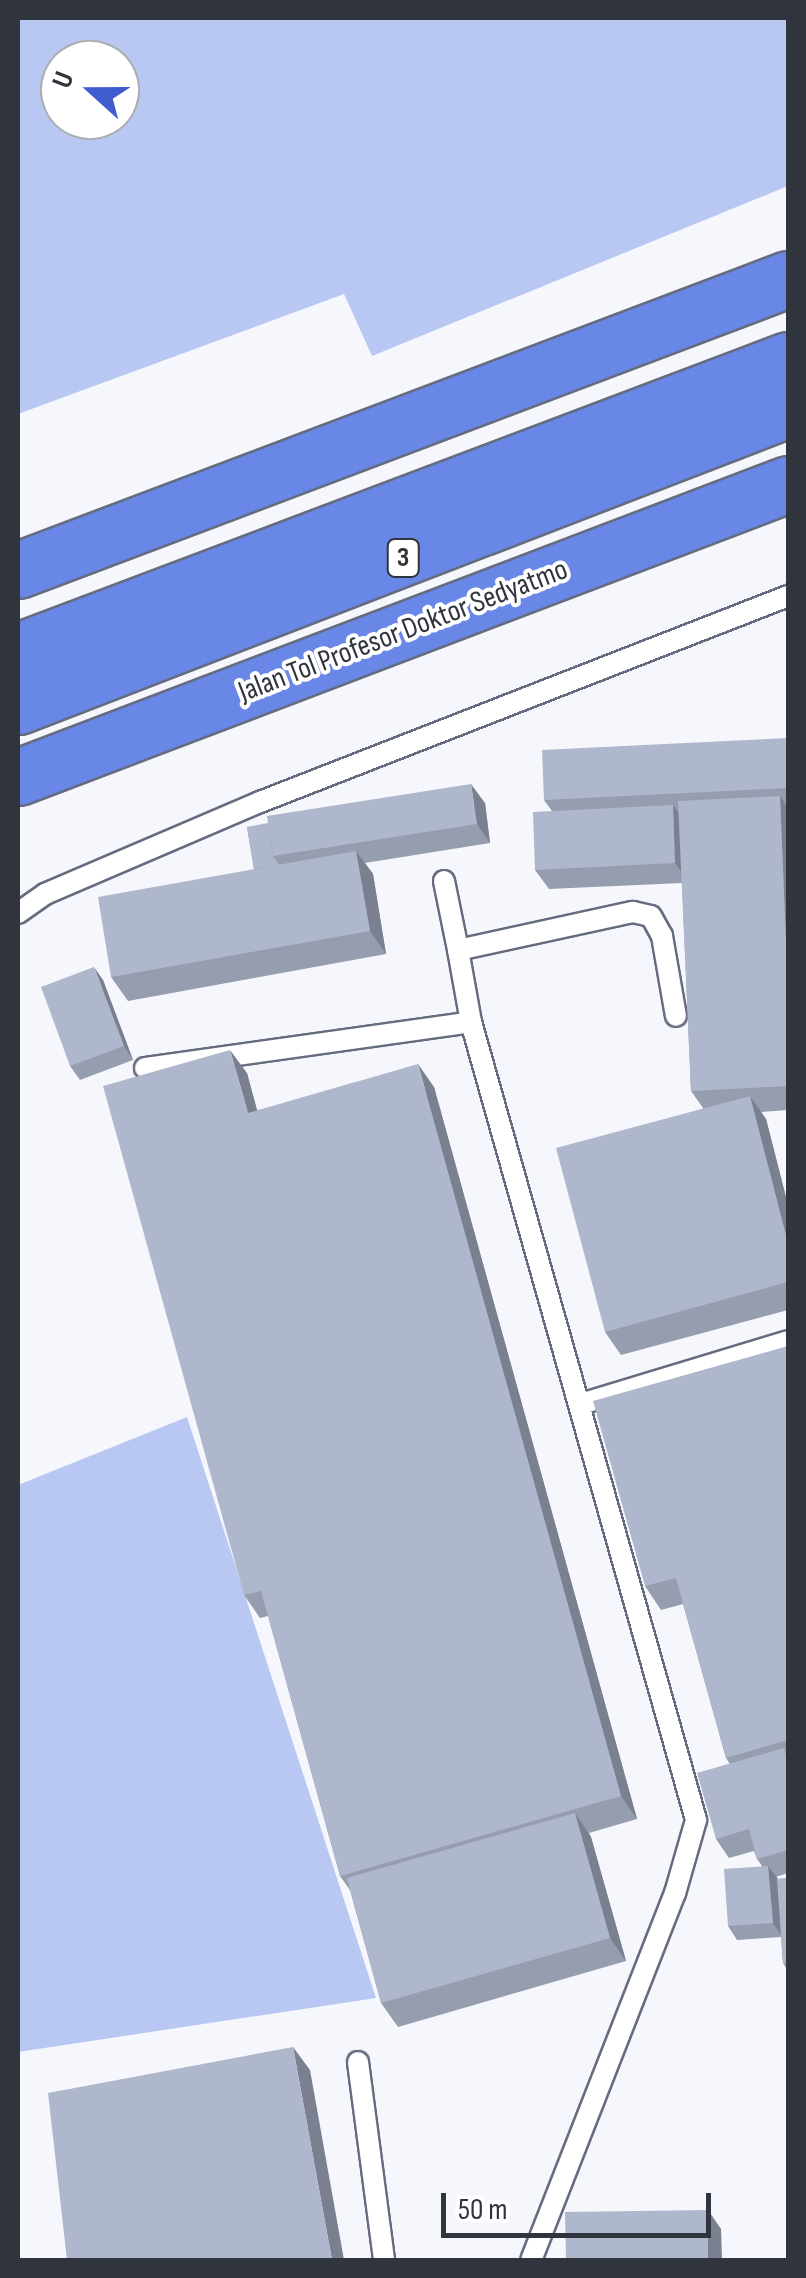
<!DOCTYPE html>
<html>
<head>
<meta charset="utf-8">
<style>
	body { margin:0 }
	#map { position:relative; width:806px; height:2278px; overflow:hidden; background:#f6f7fc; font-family:"Sofia Sans Condensed",sans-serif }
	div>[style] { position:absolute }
	.green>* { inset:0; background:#b9c8f2 }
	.roads { filter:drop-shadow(2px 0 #656c7f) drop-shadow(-2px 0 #656c7f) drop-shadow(0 2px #656c7f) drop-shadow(0 -2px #656c7f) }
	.lane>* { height:20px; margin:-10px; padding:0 10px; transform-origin:10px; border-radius:10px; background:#fff }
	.highway>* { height:55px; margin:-27.5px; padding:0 27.5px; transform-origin:27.5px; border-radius:27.5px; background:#6987e7 }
	.wall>* { inset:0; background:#969daf }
	.shaded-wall>* { inset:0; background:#7a808f }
	.building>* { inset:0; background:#afb7cc }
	span { translate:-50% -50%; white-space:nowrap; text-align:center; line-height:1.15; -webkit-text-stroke:8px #fff; paint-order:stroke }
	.shield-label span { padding:2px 8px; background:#fff; border:2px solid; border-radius:8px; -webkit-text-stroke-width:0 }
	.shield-label { font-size:28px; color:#30343c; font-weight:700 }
	.street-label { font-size:30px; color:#30343c }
	.frame { position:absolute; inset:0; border:20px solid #30343c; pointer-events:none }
	.north { position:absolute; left:40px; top:40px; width:100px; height:100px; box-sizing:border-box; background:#fff; border:2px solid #acaeb1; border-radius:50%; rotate:291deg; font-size:28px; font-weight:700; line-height:40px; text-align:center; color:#30343c }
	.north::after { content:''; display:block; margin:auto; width:35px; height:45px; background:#415ccf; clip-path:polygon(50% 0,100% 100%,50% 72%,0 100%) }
	.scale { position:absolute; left:441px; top:2193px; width:270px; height:45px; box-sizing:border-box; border:5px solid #30343c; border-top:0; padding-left:12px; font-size:30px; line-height:35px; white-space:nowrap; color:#30343c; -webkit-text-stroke:8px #fff; paint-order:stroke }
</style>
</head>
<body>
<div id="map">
	<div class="green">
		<i style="clip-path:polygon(evenodd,18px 18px,788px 18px,788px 186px,372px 356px,344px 294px,18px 414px,18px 18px,60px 60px,120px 60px,120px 120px,60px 120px,60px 60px)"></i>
		<i style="clip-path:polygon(187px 1417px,376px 1998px,18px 2052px,18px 1485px)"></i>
	</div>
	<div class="roads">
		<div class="lane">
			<i style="left:444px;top:881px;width:70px;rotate:78.5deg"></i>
			<i style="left:18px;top:913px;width:33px;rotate:-35deg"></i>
			<i style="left:45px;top:894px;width:234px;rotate:-23.2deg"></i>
			<i style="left:260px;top:802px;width:567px;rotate:-21.31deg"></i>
			<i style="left:471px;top:1022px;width:73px;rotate:-100.2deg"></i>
			<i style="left:458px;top:950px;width:179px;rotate:-12.3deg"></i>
			<i style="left:633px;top:912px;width:18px;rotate:13deg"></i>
			<i style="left:651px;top:916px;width:23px;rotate:61deg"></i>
			<i style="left:662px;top:936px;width:81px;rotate:80.1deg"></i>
			<i style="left:145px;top:1068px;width:329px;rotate:-8deg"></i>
			<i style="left:471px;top:1022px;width:829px;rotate:74.25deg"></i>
			<i style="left:696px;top:1820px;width:76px;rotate:106deg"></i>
			<i style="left:675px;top:1893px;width:394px;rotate:111.4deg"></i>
			<i style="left:581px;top:1404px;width:216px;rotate:-16.9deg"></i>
			<i style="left:358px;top:2062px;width:200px;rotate:82.5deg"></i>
		</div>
		<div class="highway">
			<i style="left:18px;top:570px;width:823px;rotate:-20.7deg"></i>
			<i style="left:18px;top:651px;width:823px;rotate:-20.7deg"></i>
			<i style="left:18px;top:706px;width:825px;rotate:-21.09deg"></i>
			<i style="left:18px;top:777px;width:824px;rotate:-20.83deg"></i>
		</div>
	</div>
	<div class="wall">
		<i style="clip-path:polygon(788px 738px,788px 1110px,761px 1112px,766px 1119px,788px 1205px,788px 1310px,621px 1355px,605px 1332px,703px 1108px,691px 1091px,682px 883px,549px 889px,535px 870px,552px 811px,544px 800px)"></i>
		<i style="clip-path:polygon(485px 803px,490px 843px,365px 863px,373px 874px,386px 954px,128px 1001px,111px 977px,254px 869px,247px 827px)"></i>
		<i style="clip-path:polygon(103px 980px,133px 1060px,80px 1080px,70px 1066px)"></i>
		<i style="clip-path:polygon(247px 1073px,257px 1110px,434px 1087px,637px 1819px,589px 1833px,591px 1837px,626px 1961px,398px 2027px,381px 2003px,350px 1890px,340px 1876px,268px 1616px,260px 1618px,244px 1595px)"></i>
		<i style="clip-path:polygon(788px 1346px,788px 1873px,776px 1877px,778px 1879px,788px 1878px,788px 1971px,783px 1963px,781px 1937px,737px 1940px,728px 1926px,762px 1866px,757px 1859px,754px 1851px,729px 1858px,716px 1839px,730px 1764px,726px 1758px,683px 1604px,661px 1610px,645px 1586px)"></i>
	</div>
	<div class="shaded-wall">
		<i style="clip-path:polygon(471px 784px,485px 803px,490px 843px,477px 824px)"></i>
		<i style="clip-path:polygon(780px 796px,788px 808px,788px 991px)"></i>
		<i style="clip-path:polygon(673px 805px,686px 824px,689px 882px,675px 863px)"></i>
		<i style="clip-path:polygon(356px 851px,373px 874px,386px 954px,370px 931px)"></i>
		<i style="clip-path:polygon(94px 967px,103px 980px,133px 1060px,124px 1046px)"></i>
		<i style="clip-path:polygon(230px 1050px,247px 1073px,264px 1136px,248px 1113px)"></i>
		<i style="clip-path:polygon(418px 1064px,434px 1087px,637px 1819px,621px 1796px)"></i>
		<i style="clip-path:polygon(750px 1096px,766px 1119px,788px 1205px,788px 1243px)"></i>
		<i style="clip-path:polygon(575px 1813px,591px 1837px,626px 1961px,610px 1938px)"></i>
		<i style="clip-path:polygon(768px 1866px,778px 1879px,782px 1936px,773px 1923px)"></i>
		<i style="clip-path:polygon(293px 2047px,310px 2070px,344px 2260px,332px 2260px)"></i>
		<i style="clip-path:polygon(708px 2210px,721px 2229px,722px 2260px,708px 2260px)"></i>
	</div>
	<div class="building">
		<i style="clip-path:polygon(788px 738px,788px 788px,544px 800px,542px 750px)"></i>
		<i style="clip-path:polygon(471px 784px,477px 824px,273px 856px,267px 816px)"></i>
		<i style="clip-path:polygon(780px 796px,788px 991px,788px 1086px,691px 1091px,678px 801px)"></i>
		<i style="clip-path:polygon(673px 805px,675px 863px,535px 870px,533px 812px)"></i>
		<i style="clip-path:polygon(268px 823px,273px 856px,279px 865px,254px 869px,247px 827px)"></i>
		<i style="clip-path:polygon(356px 851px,370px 931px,111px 977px,98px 897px)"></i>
		<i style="clip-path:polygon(94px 967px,124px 1046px,70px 1066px,41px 987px)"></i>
		<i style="clip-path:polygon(230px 1050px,248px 1113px,418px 1064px,621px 1796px,340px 1876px,261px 1591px,244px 1595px,103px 1086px)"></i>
		<i style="clip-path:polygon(750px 1096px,788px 1243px,788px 1282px,605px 1332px,556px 1148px)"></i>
		<i style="clip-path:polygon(788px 1346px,788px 1740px,726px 1758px,676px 1578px,645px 1586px,593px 1401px)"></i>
		<i style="clip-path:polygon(784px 1748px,788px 1763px,788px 1850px,757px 1859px,749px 1829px,716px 1839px,697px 1773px)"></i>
		<i style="clip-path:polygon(575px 1813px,610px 1938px,381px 2003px,347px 1878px)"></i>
		<i style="clip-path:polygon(768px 1866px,773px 1923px,728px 1926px,724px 1869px)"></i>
		<i style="clip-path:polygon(788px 1878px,788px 1962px,783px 1963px,777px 1879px)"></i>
		<i style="clip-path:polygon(293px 2047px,332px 2260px,67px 2260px,48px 2093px)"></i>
		<i style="clip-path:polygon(708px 2210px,708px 2260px,566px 2260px,565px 2212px)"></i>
	</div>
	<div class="shield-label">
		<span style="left:403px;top:558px">3</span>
	</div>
	<div class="street-label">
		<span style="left:403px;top:631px;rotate:-21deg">Jalan Tol Profesor Doktor Sedyatmo</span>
	</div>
	<div class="frame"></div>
	<div class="north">U</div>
	<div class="scale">50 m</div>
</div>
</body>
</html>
